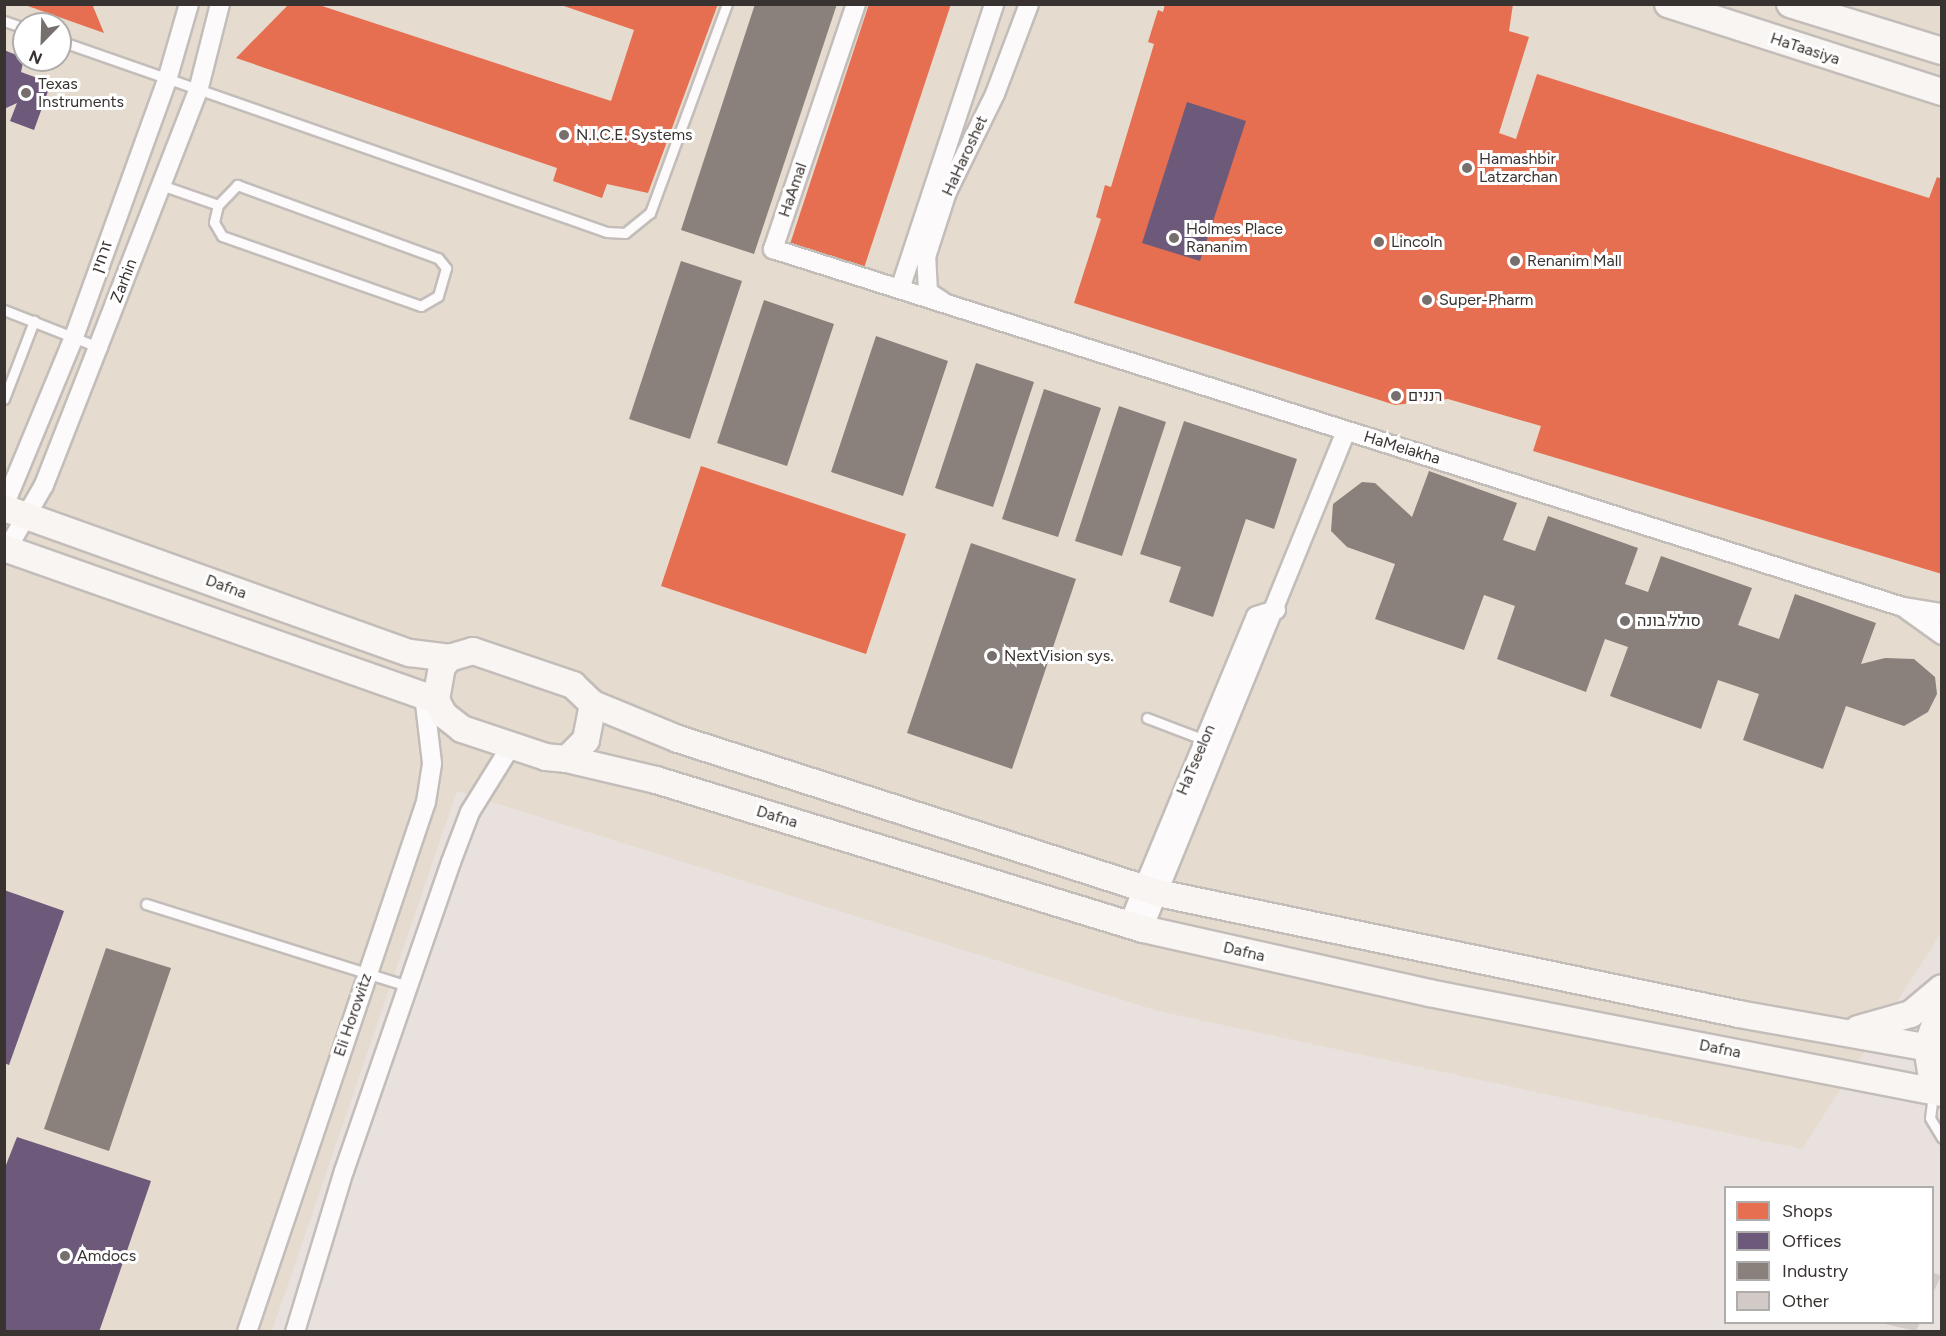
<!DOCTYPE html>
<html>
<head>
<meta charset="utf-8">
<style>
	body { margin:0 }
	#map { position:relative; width:1946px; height:1336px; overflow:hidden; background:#e9e1dd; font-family:Figtree,Heebo,sans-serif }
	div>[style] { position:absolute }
	.industrial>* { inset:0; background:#e5dccf }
	.shops>* { inset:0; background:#e76f51 }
	.offices>* { inset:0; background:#6d597a }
	.industry>* { inset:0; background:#8a817c }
	.building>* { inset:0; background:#d1cac7 }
	.roads { filter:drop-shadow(2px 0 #c3bdba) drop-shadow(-2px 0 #c3bdba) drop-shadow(0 2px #c3bdba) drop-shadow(0 -2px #c3bdba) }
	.lane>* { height:9px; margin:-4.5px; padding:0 4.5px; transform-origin:4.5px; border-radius:4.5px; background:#fcfafa }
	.street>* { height:18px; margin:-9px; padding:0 9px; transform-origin:9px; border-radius:9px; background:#fcfafa }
	.secondary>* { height:26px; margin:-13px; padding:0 13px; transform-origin:13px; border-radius:13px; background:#f8f5f3 }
	.dots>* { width:16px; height:16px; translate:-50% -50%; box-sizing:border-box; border:3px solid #fff; border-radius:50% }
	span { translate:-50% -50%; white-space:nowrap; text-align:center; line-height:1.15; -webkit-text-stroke:6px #fff; paint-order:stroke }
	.street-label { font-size:16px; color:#383230 }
	.poi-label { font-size:16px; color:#383230 }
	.left { translate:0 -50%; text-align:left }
	.frame { position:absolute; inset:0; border:6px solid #383230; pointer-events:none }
	.legend { position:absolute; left:1724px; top:1186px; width:210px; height:138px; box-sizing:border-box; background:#fff; border:2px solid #afadac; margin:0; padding:8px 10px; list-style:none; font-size:18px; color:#383230 }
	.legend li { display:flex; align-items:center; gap:12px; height:30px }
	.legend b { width:30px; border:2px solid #afadac }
	.north { position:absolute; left:12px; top:12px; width:60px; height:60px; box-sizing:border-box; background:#fff; border:2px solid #afadac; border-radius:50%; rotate:203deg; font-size:16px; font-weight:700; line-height:24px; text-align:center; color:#383230 }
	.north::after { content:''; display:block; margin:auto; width:21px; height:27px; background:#766f6d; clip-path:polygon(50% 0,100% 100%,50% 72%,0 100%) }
</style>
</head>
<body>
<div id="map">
	<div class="industrial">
		<i style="clip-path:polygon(evenodd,5px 5px,1941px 5px,1941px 933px,1802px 1149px,1158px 1011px,457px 791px,272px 1331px,5px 1332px,5px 5px,24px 24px,60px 24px,60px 60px,24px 60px,24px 24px)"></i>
	</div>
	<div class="shops">
		<i style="clip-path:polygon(25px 4px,92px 4px,104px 33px,25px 5px)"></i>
		<i style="clip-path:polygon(289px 4px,316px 4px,611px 101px,634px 30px,558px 4px,718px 4px,648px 193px,607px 184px,602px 198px,553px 181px,557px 168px,236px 58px)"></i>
		<i style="clip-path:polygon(869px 4px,951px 4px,863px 271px,789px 247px)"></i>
		<i style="clip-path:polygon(1165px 4px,1513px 4px,1509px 31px,1529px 37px,1499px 133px,1516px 139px,1537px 74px,1929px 198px,1937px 177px,1942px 179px,1942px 574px,1533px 451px,1541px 426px,1448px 399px,1395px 405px,1074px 303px,1101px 219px,1096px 217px,1105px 185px,1111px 187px,1154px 44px,1148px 42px,1158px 10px,1163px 12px)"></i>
		<i style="clip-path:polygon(701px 466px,906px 534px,866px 654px,661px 586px)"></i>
	</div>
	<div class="offices">
		<i style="clip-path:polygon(4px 50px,24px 58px,21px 72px,51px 83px,34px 130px,10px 121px,17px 103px,4px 109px)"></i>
		<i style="clip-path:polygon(1187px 102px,1246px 121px,1200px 261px,1142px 243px)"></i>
		<i style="clip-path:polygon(4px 890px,64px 911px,9px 1065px,4px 1063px)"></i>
		<i style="clip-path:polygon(17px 1137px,151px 1181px,99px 1332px,4px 1332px,4px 1170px)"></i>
	</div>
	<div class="industry">
		<i style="clip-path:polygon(755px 4px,837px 4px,754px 254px,681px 230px)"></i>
		<i style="clip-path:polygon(681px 261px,742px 281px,690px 439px,629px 419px)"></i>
		<i style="clip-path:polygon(764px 300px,834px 324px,787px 466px,717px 443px)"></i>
		<i style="clip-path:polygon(876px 336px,948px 361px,903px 496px,831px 472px)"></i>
		<i style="clip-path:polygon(976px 363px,1034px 382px,993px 507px,935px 488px)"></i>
		<i style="clip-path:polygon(1044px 389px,1101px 408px,1058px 537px,1002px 519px)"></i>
		<i style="clip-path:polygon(1119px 406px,1166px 422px,1122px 556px,1075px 541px)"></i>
		<i style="clip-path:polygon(1184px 421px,1297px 459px,1274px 529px,1246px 519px,1213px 617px,1169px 602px,1181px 567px,1140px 554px)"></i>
		<i style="clip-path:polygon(1429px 471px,1517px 503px,1503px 540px,1535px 551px,1548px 516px,1638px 548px,1625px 584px,1648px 592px,1661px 556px,1752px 588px,1738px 625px,1779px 639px,1795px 594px,1876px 623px,1861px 664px,1885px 658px,1914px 659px,1935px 677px,1937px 694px,1928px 712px,1904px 726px,1846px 706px,1823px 769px,1743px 740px,1759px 694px,1718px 680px,1701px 729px,1610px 696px,1628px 647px,1605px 639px,1586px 692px,1497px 659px,1515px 606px,1484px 595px,1464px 650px,1375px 619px,1395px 564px,1347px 547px,1331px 531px,1333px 504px,1362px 482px,1375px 483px,1412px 517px)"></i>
		<i style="clip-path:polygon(971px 543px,1076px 579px,1012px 769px,907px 733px)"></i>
		<i style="clip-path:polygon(106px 948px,171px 968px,109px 1151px,44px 1129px)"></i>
	</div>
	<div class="building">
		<i style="clip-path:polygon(1932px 1272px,1941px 1276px,1932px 1295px)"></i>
		<i style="clip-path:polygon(1876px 1322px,1920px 1322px,1916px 1331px)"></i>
	</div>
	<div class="roads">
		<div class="lane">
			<i style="left:4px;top:21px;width:21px;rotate:19deg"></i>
			<i style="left:60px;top:41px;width:579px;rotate:19.25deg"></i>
			<i style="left:607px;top:232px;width:18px;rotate:3deg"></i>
			<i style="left:625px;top:233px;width:32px;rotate:-39deg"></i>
			<i style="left:650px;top:213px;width:223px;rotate:-69.8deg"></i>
			<i style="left:161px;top:185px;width:60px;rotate:19.3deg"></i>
			<i style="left:237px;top:185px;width:214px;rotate:20deg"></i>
			<i style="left:438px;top:258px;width:13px;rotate:51deg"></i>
			<i style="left:446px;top:268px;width:29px;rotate:106deg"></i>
			<i style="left:438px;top:296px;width:20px;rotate:150deg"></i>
			<i style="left:421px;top:306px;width:211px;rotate:-160.6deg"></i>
			<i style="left:222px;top:236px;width:16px;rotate:-120deg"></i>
			<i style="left:214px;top:222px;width:17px;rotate:-77deg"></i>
			<i style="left:218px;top:205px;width:28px;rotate:-46deg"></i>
			<i style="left:4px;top:310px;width:101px;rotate:21.5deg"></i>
			<i style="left:4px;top:399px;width:84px;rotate:-69deg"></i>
			<i style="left:1147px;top:718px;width:62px;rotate:20.8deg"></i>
			<i style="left:146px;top:904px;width:275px;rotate:17.4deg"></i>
			<i style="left:1933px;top:1094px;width:24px;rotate:97deg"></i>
			<i style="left:1930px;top:1118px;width:23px;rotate:59deg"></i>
		</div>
		<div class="street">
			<i style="left:856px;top:4px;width:259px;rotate:108.7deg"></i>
			<i style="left:773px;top:249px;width:1185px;rotate:17.58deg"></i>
			<i style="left:1903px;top:607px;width:39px;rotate:9deg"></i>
			<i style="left:900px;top:289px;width:300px;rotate:-71.7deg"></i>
			<i style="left:942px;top:301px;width:17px;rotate:-147deg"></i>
			<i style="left:928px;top:292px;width:35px;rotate:-93deg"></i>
			<i style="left:926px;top:257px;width:68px;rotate:-72.1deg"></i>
			<i style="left:947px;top:192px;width:109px;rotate:-63.9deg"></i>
			<i style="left:995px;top:94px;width:96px;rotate:-69.3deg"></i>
			<i style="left:4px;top:506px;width:183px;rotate:-67.5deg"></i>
			<i style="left:74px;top:337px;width:273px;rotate:-70.1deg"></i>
			<i style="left:167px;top:80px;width:79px;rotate:-73.9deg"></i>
			<i style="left:7px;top:549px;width:74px;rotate:-60deg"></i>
			<i style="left:44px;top:485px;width:148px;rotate:-68.6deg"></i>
			<i style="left:98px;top:347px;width:275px;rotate:-68.7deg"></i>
			<i style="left:198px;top:91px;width:90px;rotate:-75.8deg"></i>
			<i style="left:1907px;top:610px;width:43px;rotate:35.5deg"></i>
			<i style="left:1128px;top:925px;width:334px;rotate:-67.5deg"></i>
			<i style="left:1256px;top:616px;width:21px;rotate:-17deg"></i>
			<i style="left:1143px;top:929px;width:538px;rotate:-67.82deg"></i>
			<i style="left:247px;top:1332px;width:559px;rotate:-71.34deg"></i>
			<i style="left:426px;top:802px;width:39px;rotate:-81deg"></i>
			<i style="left:432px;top:763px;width:68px;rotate:-96.7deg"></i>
			<i style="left:295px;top:1332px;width:168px;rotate:-73.1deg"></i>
			<i style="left:344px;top:1171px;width:327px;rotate:-70.9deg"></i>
			<i style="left:451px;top:862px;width:53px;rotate:-69.2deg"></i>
			<i style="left:470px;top:812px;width:78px;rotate:-58.2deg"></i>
		</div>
		<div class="secondary">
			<i style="left:1668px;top:4px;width:288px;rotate:17.8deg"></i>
			<i style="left:1790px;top:4px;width:159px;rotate:17.2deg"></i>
			<i style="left:4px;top:508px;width:431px;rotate:19.7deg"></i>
			<i style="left:410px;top:653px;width:39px;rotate:7deg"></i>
			<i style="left:4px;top:548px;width:458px;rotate:19.4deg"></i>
			<i style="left:473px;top:651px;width:106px;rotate:18.8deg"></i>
			<i style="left:573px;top:685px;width:28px;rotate:44deg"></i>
			<i style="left:593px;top:704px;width:37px;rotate:101deg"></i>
			<i style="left:586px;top:740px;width:27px;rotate:135deg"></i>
			<i style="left:567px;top:759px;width:21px;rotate:-175deg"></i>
			<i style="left:546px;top:757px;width:89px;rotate:-161.6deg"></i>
			<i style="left:462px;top:729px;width:23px;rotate:-142deg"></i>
			<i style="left:444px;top:715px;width:17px;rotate:-118deg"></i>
			<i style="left:436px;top:700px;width:34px;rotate:-80deg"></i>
			<i style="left:442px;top:667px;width:11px;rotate:-52deg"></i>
			<i style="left:449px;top:658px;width:25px;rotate:-16deg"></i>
			<i style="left:593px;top:704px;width:92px;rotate:22.4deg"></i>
			<i style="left:678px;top:739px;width:504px;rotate:17.79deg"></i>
			<i style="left:1158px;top:893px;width:593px;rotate:11.76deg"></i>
			<i style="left:1739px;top:1014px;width:206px;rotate:10.1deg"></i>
			<i style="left:567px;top:759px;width:91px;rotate:13.3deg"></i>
			<i style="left:656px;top:780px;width:509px;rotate:17.01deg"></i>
			<i style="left:1143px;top:929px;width:293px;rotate:12.6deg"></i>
			<i style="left:1429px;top:993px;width:523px;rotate:11.03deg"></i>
			<i style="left:1858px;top:1029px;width:55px;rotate:-15.8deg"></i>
			<i style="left:1911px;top:1014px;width:40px;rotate:-40deg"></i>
			<i style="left:1934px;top:1091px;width:45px;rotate:-99deg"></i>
			<i style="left:1927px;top:1047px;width:46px;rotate:-70.8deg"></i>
		</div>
	</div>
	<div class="dots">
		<i style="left:26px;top:93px;background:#766f6d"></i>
		<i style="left:564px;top:135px;background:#766f6d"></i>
		<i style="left:1467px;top:168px;background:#766f6d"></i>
		<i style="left:1174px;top:238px;background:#766f6d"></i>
		<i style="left:1379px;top:242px;background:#766f6d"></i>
		<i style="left:1515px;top:261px;background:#766f6d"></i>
		<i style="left:1427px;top:300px;background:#766f6d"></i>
		<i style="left:1396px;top:396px;background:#766f6d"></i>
		<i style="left:1625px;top:621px;background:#766f6d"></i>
		<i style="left:992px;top:656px;background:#766f6d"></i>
		<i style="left:65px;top:1256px;background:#766f6d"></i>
	</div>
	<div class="street-label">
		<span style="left:1805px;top:49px;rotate:18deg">HaTaasiya</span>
		<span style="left:965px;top:156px;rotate:-65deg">HaHaroshet</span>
		<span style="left:793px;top:190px;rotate:-71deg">HaAmal</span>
		<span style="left:102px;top:257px;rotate:-70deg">זרחין</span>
		<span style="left:124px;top:281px;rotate:-69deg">Zarhin</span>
		<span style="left:1402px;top:448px;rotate:17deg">HaMelakha</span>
		<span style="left:226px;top:587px;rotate:20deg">Dafna</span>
		<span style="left:1196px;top:760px;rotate:-67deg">HaTseelon</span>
		<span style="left:777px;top:817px;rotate:17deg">Dafna</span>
		<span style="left:1244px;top:952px;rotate:13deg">Dafna</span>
		<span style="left:353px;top:1015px;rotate:-71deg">Eli Horowitz</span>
		<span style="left:1720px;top:1049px;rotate:11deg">Dafna</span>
	</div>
	<div class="poi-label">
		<span class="left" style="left:38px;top:93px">Texas<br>Instruments</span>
		<span class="left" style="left:576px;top:135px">N.I.C.E. Systems</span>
		<span class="left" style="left:1479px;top:168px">Hamashbir<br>Latzarchan</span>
		<span class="left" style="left:1186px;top:238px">Holmes Place<br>Rananim</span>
		<span class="left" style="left:1391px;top:242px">Lincoln</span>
		<span class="left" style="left:1527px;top:261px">Renanim Mall</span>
		<span class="left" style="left:1439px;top:300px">Super-Pharm</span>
		<span class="left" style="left:1408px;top:396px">רננים</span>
		<span class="left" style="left:1637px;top:621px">סולל בונה</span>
		<span class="left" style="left:1004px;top:656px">NextVision sys.</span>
		<span class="left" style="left:77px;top:1256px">Amdocs</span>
	</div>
	<div class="frame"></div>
	<ul class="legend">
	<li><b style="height:16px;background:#e76f51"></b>Shops</li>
	<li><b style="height:16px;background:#6d597a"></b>Offices</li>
	<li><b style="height:16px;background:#8a817c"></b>Industry</li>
	<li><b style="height:16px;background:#d1cac7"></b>Other</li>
	</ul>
	<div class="north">N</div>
</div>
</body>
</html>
